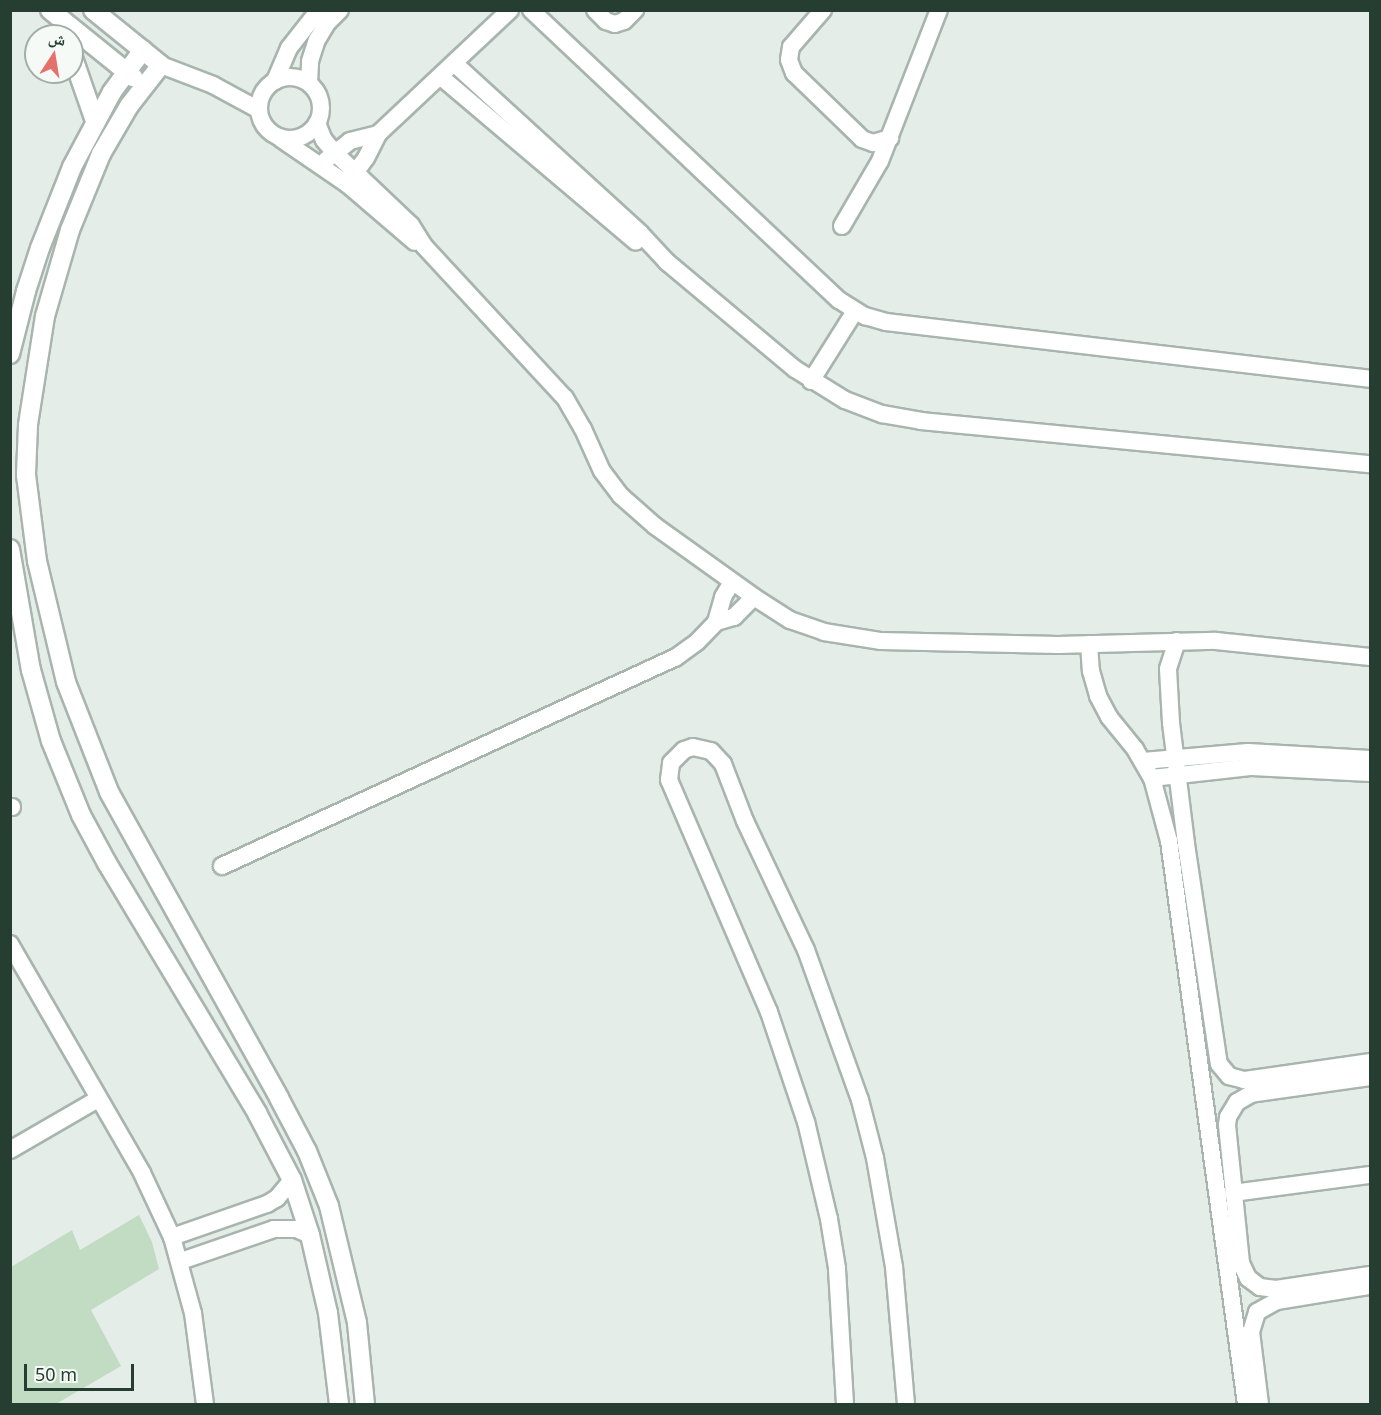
<!DOCTYPE html>
<html>
<head>
<meta charset="utf-8">
<style>
	body { margin:0 }
	#map { position:relative; width:1381px; height:1415px; overflow:hidden; background:#e5ede8; font-family:"Noto Sans","Noto Naskh Arabic",sans-serif }
	div>[style] { position:absolute }
	.green>* { inset:0; background:#c1dcc3 }
	.roads { filter:drop-shadow(2px 0 #a8b5ae) drop-shadow(-2px 0 #a8b5ae) drop-shadow(0 2px #a8b5ae) drop-shadow(0 -2px #a8b5ae) }
	.minor>* { height:16px; margin:-8px; padding:0 8px; transform-origin:8px; border-radius:8px; background:#fff }
	.minor>.ring { margin:-8px; padding:0; box-sizing:content-box; background:none; border:16px solid #fff; border-radius:50% }
	.tertiary>* { height:18px; margin:-9px; padding:0 9px; transform-origin:9px; border-radius:9px; background:#fff }
	span { translate:-50% -50%; white-space:nowrap; text-align:center; line-height:1.15; -webkit-text-stroke:4.5px #f6faf7; paint-order:stroke }
	.frame { position:absolute; inset:0; border:12px solid #263d32; pointer-events:none }
	.north { position:absolute; left:24px; top:24px; width:60px; height:60px; box-sizing:border-box; background:#f6faf7; border:2px solid #a3aea8; border-radius:50%; rotate:12deg; font-size:16px; font-weight:700; line-height:24px; text-align:center; color:#263d32 }
	.north::after { content:''; display:block; margin:auto; width:21px; height:27px; background:#e5716c; clip-path:polygon(50% 0,100% 100%,50% 72%,0 100%) }
	.scale { position:absolute; left:24px; top:1364px; width:110px; height:27px; box-sizing:border-box; border:3px solid #263d32; border-top:0; padding-left:8px; font-size:18px; line-height:21px; white-space:nowrap; color:#263d32; -webkit-text-stroke:4px #f6faf7; paint-order:stroke }
</style>
</head>
<body>
<div id="map">
	<div class="green">
		<i style="clip-path:polygon(139px 1215px,152px 1242px,159px 1269px,91px 1310px,121px 1366px,56px 1404px,11px 1404px,11px 1267px,72px 1230px,80px 1250px)"></i>
	</div>
	<div class="roads">
		<div class="minor">
			<i style="left:531px;top:10px;width:423px;rotate:43.3deg"></i>
			<i style="left:839px;top:300px;width:31px;rotate:32deg"></i>
			<i style="left:865px;top:316px;width:22px;rotate:16deg"></i>
			<i style="left:886px;top:322px;width:487px;rotate:6.7deg"></i>
			<i style="left:595px;top:10px;width:16px;rotate:45deg"></i>
			<i style="left:606px;top:21px;width:9px;rotate:18deg"></i>
			<i style="left:615px;top:24px;width:9px;rotate:-18deg"></i>
			<i style="left:624px;top:21px;width:16px;rotate:-45deg"></i>
			<i style="left:823px;top:10px;width:49px;rotate:130.9deg"></i>
			<i style="left:791px;top:47px;width:13px;rotate:99deg"></i>
			<i style="left:789px;top:60px;width:14px;rotate:69deg"></i>
			<i style="left:794px;top:73px;width:95px;rotate:44.1deg"></i>
			<i style="left:862px;top:139px;width:12px;rotate:20deg"></i>
			<i style="left:873px;top:143px;width:18px;rotate:-16deg"></i>
			<i style="left:455px;top:64px;width:251px;rotate:42.4deg"></i>
			<i style="left:640px;top:233px;width:40px;rotate:47deg"></i>
			<i style="left:667px;top:262px;width:167px;rotate:39.9deg"></i>
			<i style="left:795px;top:369px;width:59px;rotate:31.8deg"></i>
			<i style="left:845px;top:400px;width:40px;rotate:21deg"></i>
			<i style="left:882px;top:414px;width:40px;rotate:10deg"></i>
			<i style="left:921px;top:421px;width:451px;rotate:5.5deg"></i>
			<i style="left:161px;top:65px;width:56px;rotate:21deg"></i>
			<i style="left:213px;top:85px;width:52px;rotate:28.5deg"></i>
			<i style="left:441px;top:77px;width:255px;rotate:40.2deg"></i>
			<i class="ring" style="left:259px;top:77px;width:46px;height:46px"></i>
			<i style="left:275px;top:81px;width:36px;rotate:-67deg"></i>
			<i style="left:289px;top:48px;width:48px;rotate:-51.7deg"></i>
			<i style="left:309px;top:83px;width:22px;rotate:-87deg"></i>
			<i style="left:310px;top:61px;width:22px;rotate:-72deg"></i>
			<i style="left:317px;top:40px;width:21px;rotate:-59deg"></i>
			<i style="left:328px;top:22px;width:17px;rotate:-45deg"></i>
			<i style="left:317px;top:123px;width:18px;rotate:68deg"></i>
			<i style="left:324px;top:140px;width:16px;rotate:50deg"></i>
			<i style="left:334px;top:152px;width:106px;rotate:43.5deg"></i>
			<i style="left:411px;top:225px;width:25px;rotate:58deg"></i>
			<i style="left:424px;top:246px;width:207px;rotate:47.2deg"></i>
			<i style="left:565px;top:398px;width:36px;rotate:60deg"></i>
			<i style="left:583px;top:429px;width:46px;rotate:65.7deg"></i>
			<i style="left:602px;top:471px;width:31px;rotate:53deg"></i>
			<i style="left:621px;top:496px;width:45px;rotate:41.4deg"></i>
			<i style="left:655px;top:526px;width:122px;rotate:35.6deg"></i>
			<i style="left:754px;top:597px;width:43px;rotate:32.6deg"></i>
			<i style="left:790px;top:620px;width:36px;rotate:19deg"></i>
			<i style="left:824px;top:632px;width:58px;rotate:9deg"></i>
			<i style="left:881px;top:641px;width:177px;rotate:1.3deg"></i>
			<i style="left:1058px;top:645px;width:158px;rotate:-1.5deg"></i>
			<i style="left:1216px;top:641px;width:155px;rotate:5.9deg"></i>
			<i style="left:281px;top:139px;width:80px;rotate:34.3deg"></i>
			<i style="left:347px;top:184px;width:89px;rotate:40.5deg"></i>
			<i style="left:326px;top:160px;width:31px;rotate:-38deg"></i>
			<i style="left:350px;top:141px;width:29px;rotate:-14deg"></i>
			<i style="left:347px;top:184px;width:32px;rotate:-54deg"></i>
			<i style="left:366px;top:158px;width:27px;rotate:-63deg"></i>
			<i style="left:378px;top:134px;width:181px;rotate:-43.2deg"></i>
			<i style="left:842px;top:226px;width:75px;rotate:-59.7deg"></i>
			<i style="left:880px;top:161px;width:162px;rotate:-68.7deg"></i>
			<i style="left:811px;top:381px;width:83px;rotate:-57.8deg"></i>
			<i style="left:716px;top:622px;width:19px;rotate:-16deg"></i>
			<i style="left:734px;top:617px;width:28px;rotate:-45deg"></i>
			<i style="left:1177px;top:641px;width:29px;rotate:108deg"></i>
			<i style="left:1168px;top:669px;width:54px;rotate:86.8deg"></i>
			<i style="left:1171px;top:723px;width:122px;rotate:82.9deg"></i>
			<i style="left:1186px;top:844px;width:222px;rotate:81.5deg"></i>
			<i style="left:1219px;top:1064px;width:16px;rotate:50deg"></i>
			<i style="left:1229px;top:1076px;width:16px;rotate:15deg"></i>
			<i style="left:1244px;top:1080px;width:127px;rotate:-8.1deg"></i>
			<i style="left:1089px;top:644px;width:27px;rotate:86deg"></i>
			<i style="left:1091px;top:671px;width:26px;rotate:74deg"></i>
			<i style="left:1098px;top:696px;width:24px;rotate:62deg"></i>
			<i style="left:1109px;top:717px;width:41px;rotate:50.9deg"></i>
			<i style="left:1135px;top:749px;width:34px;rotate:60deg"></i>
			<i style="left:1152px;top:778px;width:65px;rotate:74.9deg"></i>
			<i style="left:1169px;top:841px;width:568px;rotate:82.21deg"></i>
			<i style="left:1143px;top:761px;width:105px;rotate:-4.9deg"></i>
			<i style="left:1248px;top:752px;width:122px;rotate:3.3deg"></i>
			<i style="left:1152px;top:778px;width:101px;rotate:-6.3deg"></i>
			<i style="left:1252px;top:767px;width:118px;rotate:2.9deg"></i>
			<i style="left:10px;top:807px;width:2px"></i>
			<i style="left:222px;top:866px;width:498px;rotate:-24.7deg"></i>
			<i style="left:675px;top:658px;width:27px;rotate:-36deg"></i>
			<i style="left:697px;top:642px;width:28px;rotate:-46deg"></i>
			<i style="left:716px;top:622px;width:26px;rotate:-74deg"></i>
			<i style="left:723px;top:597px;width:17px;rotate:-59deg"></i>
			<i style="left:10px;top:944px;width:264px;rotate:60deg"></i>
			<i style="left:142px;top:1173px;width:71px;rotate:64.9deg"></i>
			<i style="left:172px;top:1237px;width:79px;rotate:74.6deg"></i>
			<i style="left:193px;top:1313px;width:92px;rotate:82.5deg"></i>
			<i style="left:1370px;top:1077px;width:120px;rotate:171.9deg"></i>
			<i style="left:1251px;top:1094px;width:16px;rotate:150deg"></i>
			<i style="left:1237px;top:1102px;width:17px;rotate:121deg"></i>
			<i style="left:1228px;top:1117px;width:8px;rotate:97deg"></i>
			<i style="left:1227px;top:1125px;width:139px;rotate:84.2deg"></i>
			<i style="left:1241px;top:1263px;width:17px;rotate:65deg"></i>
			<i style="left:1248px;top:1278px;width:15px;rotate:37deg"></i>
			<i style="left:1260px;top:1287px;width:16px;rotate:7deg"></i>
			<i style="left:1276px;top:1289px;width:95px;rotate:-8.5deg"></i>
			<i style="left:10px;top:1150px;width:102px;rotate:-30.1deg"></i>
			<i style="left:1233px;top:1193px;width:138px;rotate:-7.5deg"></i>
			<i style="left:172px;top:1237px;width:101px;rotate:-19.2deg"></i>
			<i style="left:267px;top:1204px;width:12px;rotate:-31deg"></i>
			<i style="left:277px;top:1198px;width:23px;rotate:-50deg"></i>
			<i style="left:181px;top:1261px;width:98px;rotate:-19deg"></i>
			<i style="left:274px;top:1229px;width:22px"></i>
			<i style="left:296px;top:1229px;width:15px;rotate:23deg"></i>
			<i style="left:845px;top:1404px;width:136px;rotate:-93.4deg"></i>
			<i style="left:837px;top:1268px;width:50px;rotate:-99.3deg"></i>
			<i style="left:829px;top:1219px;width:100px;rotate:-103.3deg"></i>
			<i style="left:806px;top:1122px;width:116px;rotate:-108.6deg"></i>
			<i style="left:769px;top:1012px;width:253px;rotate:-113.3deg"></i>
			<i style="left:669px;top:780px;width:17px;rotate:-83deg"></i>
			<i style="left:671px;top:763px;width:18px;rotate:-45deg"></i>
			<i style="left:684px;top:750px;width:9px;rotate:-18deg"></i>
			<i style="left:693px;top:747px;width:18px;rotate:13deg"></i>
			<i style="left:711px;top:751px;width:18px;rotate:47deg"></i>
			<i style="left:723px;top:764px;width:61px;rotate:68.9deg"></i>
			<i style="left:745px;top:821px;width:143px;rotate:64.7deg"></i>
			<i style="left:806px;top:950px;width:159px;rotate:70.2deg"></i>
			<i style="left:860px;top:1100px;width:60px;rotate:75.5deg"></i>
			<i style="left:875px;top:1158px;width:111px;rotate:80.1deg"></i>
			<i style="left:894px;top:1267px;width:138px;rotate:85deg"></i>
			<i style="left:1260px;top:1404px;width:73px;rotate:-97.1deg"></i>
			<i style="left:1251px;top:1332px;width:21px;rotate:-73deg"></i>
			<i style="left:1257px;top:1312px;width:23px;rotate:-29deg"></i>
			<i style="left:1277px;top:1301px;width:94px;rotate:-9.2deg"></i>
		</div>
		<div class="tertiary">
			<i style="left:50px;top:10px;width:107px;rotate:38.9deg"></i>
			<i style="left:93px;top:10px;width:87px;rotate:39deg"></i>
			<i style="left:161px;top:65px;width:52px;rotate:128deg"></i>
			<i style="left:129px;top:106px;width:56px;rotate:120.3deg"></i>
			<i style="left:101px;top:154px;width:82px;rotate:112.2deg"></i>
			<i style="left:70px;top:230px;width:90px;rotate:106.2deg"></i>
			<i style="left:45px;top:316px;width:110px;rotate:98.9deg"></i>
			<i style="left:28px;top:425px;width:50px;rotate:92.3deg"></i>
			<i style="left:26px;top:475px;width:87px;rotate:82.7deg"></i>
			<i style="left:37px;top:561px;width:124px;rotate:76.5deg"></i>
			<i style="left:66px;top:682px;width:118px;rotate:68.6deg"></i>
			<i style="left:109px;top:792px;width:350px;rotate:60.9deg"></i>
			<i style="left:279px;top:1098px;width:60px;rotate:62.2deg"></i>
			<i style="left:307px;top:1151px;width:59px;rotate:68.2deg"></i>
			<i style="left:329px;top:1206px;width:120px;rotate:76.5deg"></i>
			<i style="left:357px;top:1323px;width:81px;rotate:84.4deg"></i>
			<i style="left:72px;top:55px;width:70px;rotate:70.8deg"></i>
			<i style="left:10px;top:354px;width:65px;rotate:-75.7deg"></i>
			<i style="left:26px;top:291px;width:45px;rotate:-72deg"></i>
			<i style="left:40px;top:248px;width:87px;rotate:-68.4deg"></i>
			<i style="left:72px;top:167px;width:85px;rotate:-61.9deg"></i>
			<i style="left:112px;top:92px;width:52px;rotate:-53.6deg"></i>
			<i style="left:10px;top:549px;width:123px;rotate:80.2deg"></i>
			<i style="left:31px;top:670px;width:74px;rotate:74.3deg"></i>
			<i style="left:51px;top:741px;width:80px;rotate:67.9deg"></i>
			<i style="left:81px;top:815px;width:55px;rotate:61.6deg"></i>
			<i style="left:107px;top:863px;width:292px;rotate:59deg"></i>
			<i style="left:257px;top:1113px;width:76px;rotate:62.4deg"></i>
			<i style="left:292px;top:1180px;width:58px;rotate:71.9deg"></i>
			<i style="left:310px;top:1235px;width:80px;rotate:77deg"></i>
			<i style="left:328px;top:1313px;width:92px;rotate:83.1deg"></i>
		</div>
	</div>
	<div class="frame"></div>
	<div class="north">ش</div>
	<div class="scale">50 m</div>
</div>
</body>
</html>
